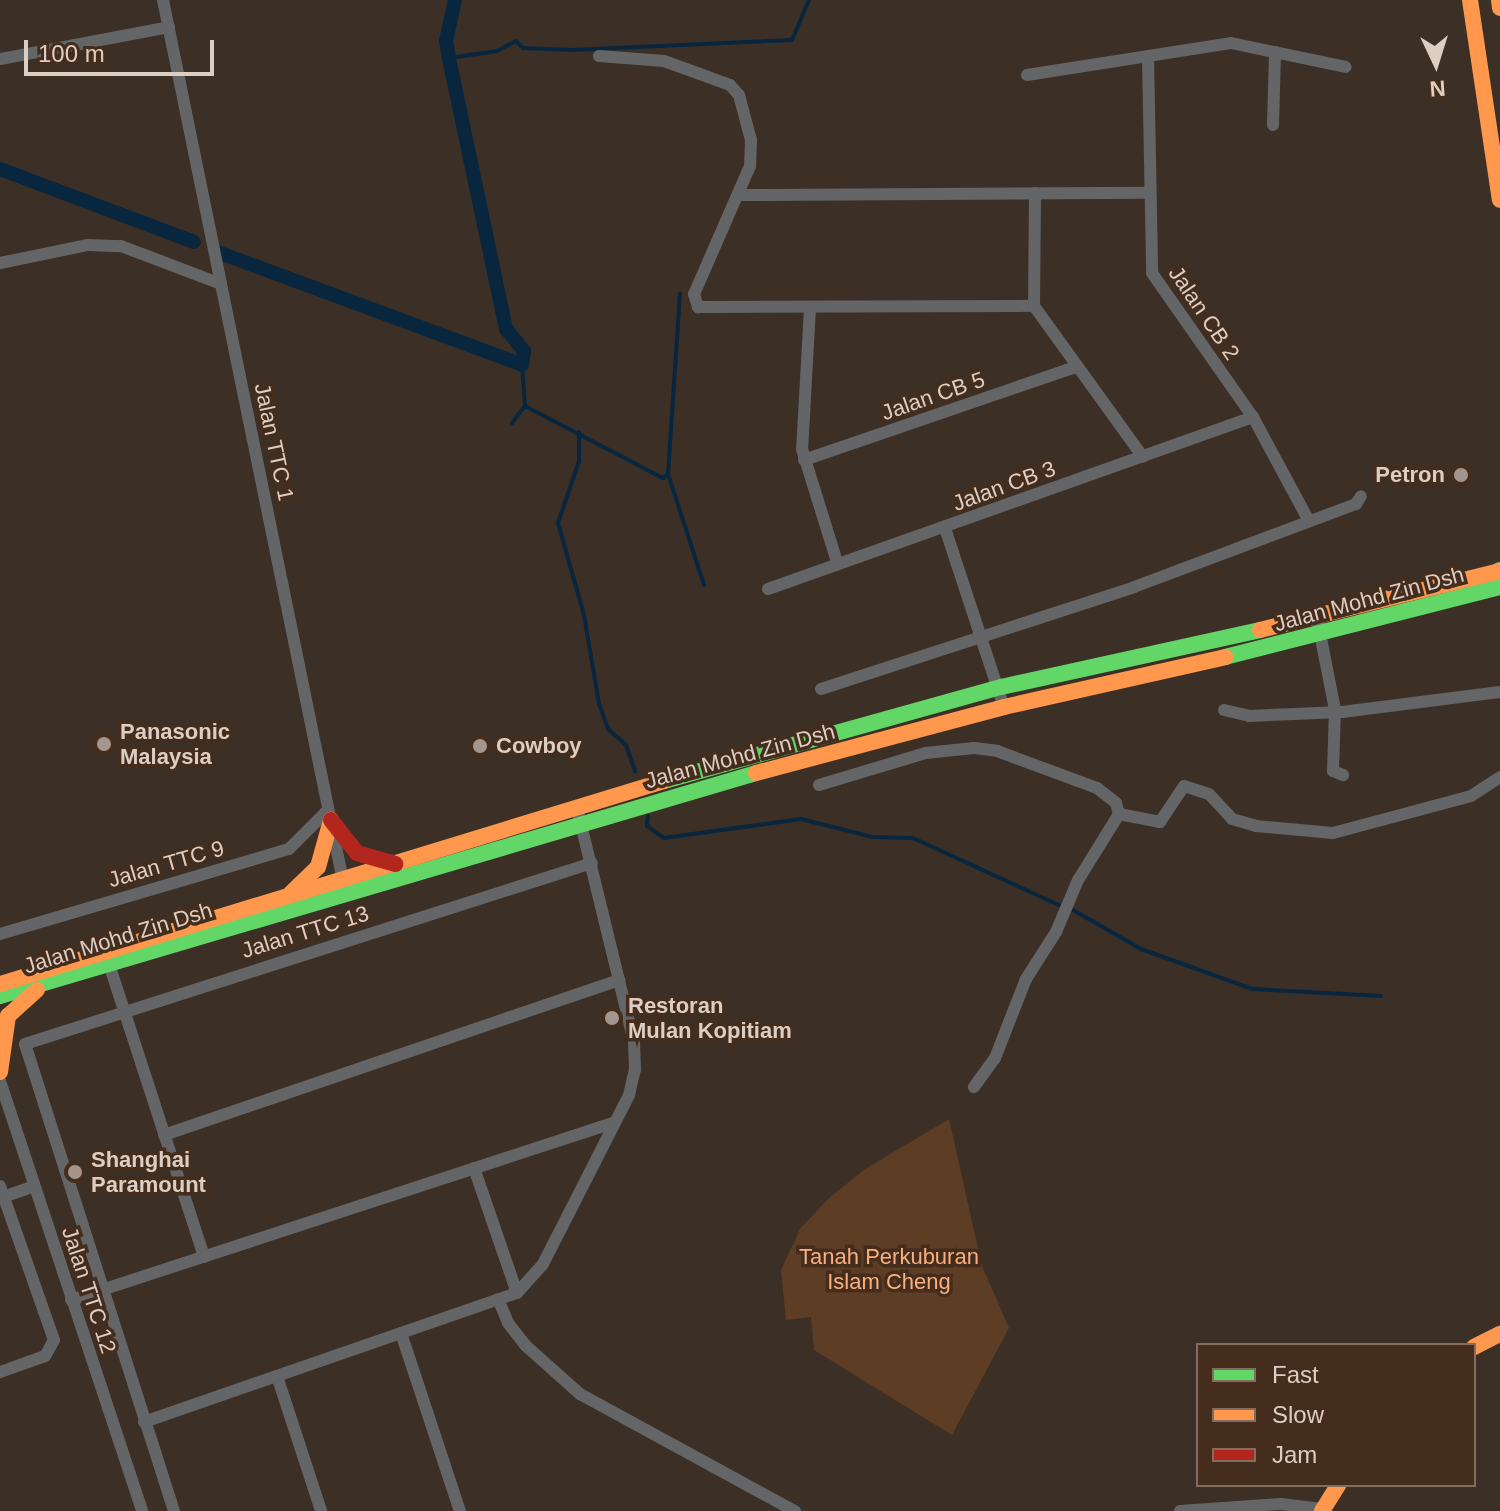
<!DOCTYPE html>
<html>
<head>
<meta charset="utf-8">
<style>
	body { margin:0 }
	#map { position:relative; width:1500px; height:1511px; overflow:hidden; background:#3c2f26; font-family:Arial,sans-serif }
	div>[style] { position:absolute }
	.green>* { inset:0; background:#5e3d25 }
	.stream>* { height:4px; margin:-2px; padding:0 2px; transform-origin:2px; border-radius:2px; background:#08263d }
	.canal>* { height:14px; margin:-7px; padding:0 7px; transform-origin:7px; border-radius:7px; background:#08263d }
	.street>* { height:12px; margin:-6px; padding:0 6px; transform-origin:6px; border-radius:6px; background:#646567 }
	.fast>* { height:16px; margin:-8px; padding:0 8px; transform-origin:8px; border-radius:8px; background:#63d668 }
	.slow>* { height:16px; margin:-8px; padding:0 8px; transform-origin:8px; border-radius:8px; background:#ff974d }
	.jam>* { height:16px; margin:-8px; padding:0 8px; transform-origin:8px; border-radius:8px; background:#b3261e }
	.dots>* { width:22px; height:22px; translate:-50% -50%; box-sizing:border-box; border:4px solid #452d1d; border-radius:50% }
	span { translate:-50% -50%; white-space:nowrap; text-align:center; line-height:1.15; -webkit-text-stroke:7px #452d1d; paint-order:stroke }
	.street-label { font-size:22px; color:#ddcec4 }
	.poi-label { font-size:22px; color:#ddcec4; font-weight:700 }
	.right { translate:-100% -50%; text-align:right }
	.left { translate:0 -50%; text-align:left }
	.park-label { font-size:22px; color:#f9af7e }
	.legend { position:absolute; left:1196px; top:1343px; width:280px; height:144px; box-sizing:border-box; background:#452d1d; border:2px solid #826d60; margin:0; padding:10px 14px; list-style:none; font-size:24px; color:#ddcec4 }
	.legend li { display:flex; align-items:center; gap:16px; height:40px }
	.legend b { width:40px; border:2px solid #826d60 }
	.north { position:absolute; left:1396px; top:24px; width:80px; height:80px; -webkit-text-stroke:6px #452d1d; paint-order:stroke; rotate:176deg; font-size:22px; font-weight:700; line-height:32px; text-align:center; color:#ddcec4 }
	.north::after { content:''; display:block; margin:auto; width:28px; height:36px; background:#ddcec4; clip-path:polygon(50% 0,100% 100%,50% 72%,0 100%) }
	.scale { position:absolute; left:24px; top:40px; width:190px; height:36px; box-sizing:border-box; border:4px solid #ddcec4; border-top:0; padding-left:10px; font-size:24px; line-height:28px; white-space:nowrap; color:#ddcec4; -webkit-text-stroke:6px #452d1d; paint-order:stroke }
</style>
</head>
<body>
<div id="map">
	<div class="green">
		<i style="clip-path:polygon(949px 1119px,982px 1266px,1009px 1328px,952px 1435px,814px 1350px,811px 1317px,786px 1320px,781px 1270px,800px 1229px,828px 1199px,865px 1169px)"></i>
	</div>
	<div class="stream">
		<i style="left:449px;top:58px;width:49px;rotate:-8.3deg"></i>
		<i style="left:497px;top:51px;width:21px;rotate:-28deg"></i>
		<i style="left:516px;top:41px;width:10px;rotate:45deg"></i>
		<i style="left:523px;top:48px;width:49px;rotate:2.3deg"></i>
		<i style="left:572px;top:50px;width:220px;rotate:-2.6deg"></i>
		<i style="left:792px;top:40px;width:43px;rotate:-67deg"></i>
		<i style="left:522px;top:365px;width:41px;rotate:85.8deg"></i>
		<i style="left:525px;top:406px;width:156px;rotate:27.6deg"></i>
		<i style="left:663px;top:478px;width:6px;rotate:-39deg"></i>
		<i style="left:668px;top:474px;width:181px;rotate:-86.2deg"></i>
		<i style="left:512px;top:423px;width:21px;rotate:-53deg"></i>
		<i style="left:579px;top:432px;width:29px;rotate:90deg"></i>
		<i style="left:579px;top:461px;width:65px;rotate:108.7deg"></i>
		<i style="left:558px;top:523px;width:96px;rotate:74.2deg"></i>
		<i style="left:584px;top:615px;width:90px;rotate:80.4deg"></i>
		<i style="left:599px;top:704px;width:27px;rotate:70deg"></i>
		<i style="left:608px;top:729px;width:24px;rotate:42deg"></i>
		<i style="left:626px;top:745px;width:28px;rotate:71deg"></i>
		<i style="left:668px;top:474px;width:117px;rotate:72deg"></i>
		<i style="left:648px;top:816px;width:10px;rotate:96deg"></i>
		<i style="left:647px;top:826px;width:21px;rotate:35deg"></i>
		<i style="left:664px;top:838px;width:138px;rotate:-7.9deg"></i>
		<i style="left:801px;top:819px;width:73px;rotate:14.2deg"></i>
		<i style="left:872px;top:837px;width:41px;rotate:1.4deg"></i>
		<i style="left:913px;top:838px;width:161px;rotate:24.7deg"></i>
		<i style="left:1073px;top:910px;width:78px;rotate:29.8deg"></i>
		<i style="left:1141px;top:949px;width:118px;rotate:19.8deg"></i>
		<i style="left:1252px;top:989px;width:129px;rotate:3.1deg"></i>
	</div>
	<div class="canal">
		<i style="left:0;top:169px;width:207px;rotate:20.6deg"></i>
		<i style="left:220px;top:253px;width:322px;rotate:20.3deg"></i>
		<i style="left:522px;top:365px;width:14px;rotate:-82deg"></i>
		<i style="left:524px;top:351px;width:28px;rotate:-129deg"></i>
		<i style="left:506px;top:329px;width:277px;rotate:-101.9deg"></i>
		<i style="left:449px;top:58px;width:17px;rotate:-100deg"></i>
		<i style="left:446px;top:41px;width:42px;rotate:-77.6deg"></i>
	</div>
	<div class="street">
		<i style="left:163px;top:0;width:904px;rotate:78.45deg"></i>
		<i style="left:599px;top:56px;width:65px;rotate:4.4deg"></i>
		<i style="left:664px;top:61px;width:70px;rotate:20deg"></i>
		<i style="left:730px;top:85px;width:13px;rotate:48deg"></i>
		<i style="left:739px;top:95px;width:47px;rotate:75.1deg"></i>
		<i style="left:751px;top:140px;width:26px;rotate:92deg"></i>
		<i style="left:750px;top:166px;width:140px;rotate:113.6deg"></i>
		<i style="left:694px;top:294px;width:14px;rotate:73deg"></i>
		<i style="left:698px;top:307px;width:336px;rotate:-0.2deg"></i>
		<i style="left:1148px;top:56px;width:217px;rotate:88.9deg"></i>
		<i style="left:1152px;top:273px;width:176px;rotate:55deg"></i>
		<i style="left:1253px;top:417px;width:118px;rotate:61.7deg"></i>
		<i style="left:0;top:59px;width:172px;rotate:-10.7deg"></i>
		<i style="left:1027px;top:75px;width:206px;rotate:-8.9deg"></i>
		<i style="left:1231px;top:43px;width:117px;rotate:11.8deg"></i>
		<i style="left:1273px;top:125px;width:73px;rotate:-88.4deg"></i>
		<i style="left:1035px;top:193px;width:113px;rotate:90.5deg"></i>
		<i style="left:1034px;top:306px;width:186px;rotate:54.2deg"></i>
		<i style="left:741px;top:195px;width:408px;rotate:-0.3deg"></i>
		<i style="left:0;top:263px;width:90px;rotate:-11.6deg"></i>
		<i style="left:88px;top:245px;width:33px;rotate:2deg"></i>
		<i style="left:121px;top:246px;width:107px;rotate:20.8deg"></i>
		<i style="left:810px;top:308px;width:141px;rotate:93.2deg"></i>
		<i style="left:802px;top:449px;width:121px;rotate:72.8deg"></i>
		<i style="left:804px;top:460px;width:287px;rotate:-18.9deg"></i>
		<i style="left:945px;top:528px;width:188px;rotate:71.8deg"></i>
		<i style="left:768px;top:589px;width:515px;rotate:-19.53deg"></i>
		<i style="left:1317px;top:618px;width:94px;rotate:78.9deg"></i>
		<i style="left:1335px;top:710px;width:61px;rotate:91.9deg"></i>
		<i style="left:1333px;top:771px;width:11px;rotate:22deg"></i>
		<i style="left:821px;top:689px;width:329px;rotate:-18deg"></i>
		<i style="left:1134px;top:587px;width:237px;rotate:-20.5deg"></i>
		<i style="left:1356px;top:504px;width:9px;rotate:-58deg"></i>
		<i style="left:1224px;top:710px;width:26px;rotate:13deg"></i>
		<i style="left:1249px;top:716px;width:93px;rotate:-2.5deg"></i>
		<i style="left:1342px;top:712px;width:159px;rotate:-7.2deg"></i>
		<i style="left:819px;top:785px;width:112px;rotate:-16.7deg"></i>
		<i style="left:926px;top:753px;width:48px;rotate:-5.9deg"></i>
		<i style="left:974px;top:748px;width:23px;rotate:7deg"></i>
		<i style="left:997px;top:751px;width:107px;rotate:20.3deg"></i>
		<i style="left:1097px;top:788px;width:24px;rotate:38deg"></i>
		<i style="left:1116px;top:803px;width:11px;rotate:75deg"></i>
		<i style="left:1119px;top:814px;width:78px;rotate:121.8deg"></i>
		<i style="left:1078px;top:880px;width:56px;rotate:112.9deg"></i>
		<i style="left:1056px;top:932px;width:56px;rotate:122.6deg"></i>
		<i style="left:1026px;top:979px;width:85px;rotate:111.4deg"></i>
		<i style="left:995px;top:1058px;width:36px;rotate:126deg"></i>
		<i style="left:1119px;top:814px;width:42px;rotate:11deg"></i>
		<i style="left:1160px;top:822px;width:43px;rotate:-56.3deg"></i>
		<i style="left:1184px;top:786px;width:26px;rotate:18deg"></i>
		<i style="left:1209px;top:794px;width:34px;rotate:47deg"></i>
		<i style="left:1232px;top:819px;width:25px;rotate:16deg"></i>
		<i style="left:1256px;top:826px;width:77px;rotate:5.2deg"></i>
		<i style="left:1333px;top:833px;width:143px;rotate:-15deg"></i>
		<i style="left:1471px;top:796px;width:35px;rotate:-33deg"></i>
		<i style="left:0;top:934px;width:301px;rotate:-16.4deg"></i>
		<i style="left:289px;top:849px;width:55px;rotate:-45deg"></i>
		<i style="left:109px;top:964px;width:308px;rotate:72deg"></i>
		<i style="left:0;top:1081px;width:453px;rotate:71.7deg"></i>
		<i style="left:164px;top:1135px;width:481px;rotate:-18.8deg"></i>
		<i style="left:474px;top:1168px;width:132px;rotate:71deg"></i>
		<i style="left:0;top:1186px;width:163px;rotate:70.7deg"></i>
		<i style="left:54px;top:1340px;width:18px;rotate:119deg"></i>
		<i style="left:45px;top:1356px;width:48px;rotate:160.4deg"></i>
		<i style="left:0;top:1198px;width:36px;rotate:-19deg"></i>
		<i style="left:498px;top:1299px;width:26px;rotate:67deg"></i>
		<i style="left:508px;top:1323px;width:28px;rotate:52deg"></i>
		<i style="left:525px;top:1345px;width:74px;rotate:41.7deg"></i>
		<i style="left:580px;top:1394px;width:245px;rotate:28.6deg"></i>
		<i style="left:71px;top:1300px;width:570px;rotate:-18.09deg"></i>
		<i style="left:401px;top:1333px;width:188px;rotate:71.7deg"></i>
		<i style="left:277px;top:1376px;width:142px;rotate:71.9deg"></i>
		<i style="left:144px;top:1422px;width:395px;rotate:-19.1deg"></i>
		<i style="left:517px;top:1293px;width:39px;rotate:-48deg"></i>
		<i style="left:543px;top:1264px;width:190px;rotate:-63deg"></i>
		<i style="left:629px;top:1095px;width:26px;rotate:-77deg"></i>
		<i style="left:635px;top:1070px;width:28px;rotate:-92deg"></i>
		<i style="left:634px;top:1042px;width:233px;rotate:-103.7deg"></i>
		<i style="left:174px;top:1511px;width:490px;rotate:-107.7deg"></i>
		<i style="left:25px;top:1044px;width:595px;rotate:-17.7deg"></i>
		<i style="left:1180px;top:1511px;width:101px;rotate:-4deg"></i>
		<i style="left:1281px;top:1504px;width:42px;rotate:6.8deg"></i>
	</div>
	<div class="fast">
		<i style="left:1498px;top:571px;width:2px;rotate:-27deg"></i>
		<i style="left:1225px;top:657px;width:284px;rotate:-14.3deg"></i>
		<i style="left:664px;top:781px;width:350px;rotate:-15.6deg"></i>
		<i style="left:1001px;top:687px;width:265px;rotate:-12.4deg"></i>
		<i style="left:0;top:996px;width:788px;rotate:-16.43deg"></i>
	</div>
	<div class="slow">
		<i style="left:1470px;top:0;width:202px;rotate:81.5deg"></i>
		<i style="left:1499px;top:0;width:8px;rotate:83deg"></i>
		<i style="left:1260px;top:630px;width:247px;rotate:-13.8deg"></i>
		<i style="left:756px;top:773px;width:257px;rotate:-14.9deg"></i>
		<i style="left:1004px;top:707px;width:227px;rotate:-12.7deg"></i>
		<i style="left:291px;top:893px;width:37px;rotate:-44deg"></i>
		<i style="left:318px;top:867px;width:49px;rotate:-74.5deg"></i>
		<i style="left:0;top:984px;width:694px;rotate:-17deg"></i>
		<i style="left:0;top:1072px;width:57px;rotate:-81.9deg"></i>
		<i style="left:8px;top:1016px;width:39px;rotate:-42deg"></i>
		<i style="left:1474px;top:1347px;width:29px;rotate:-27deg"></i>
		<i style="left:1322px;top:1511px;width:31px;rotate:-58deg"></i>
	</div>
	<div class="jam">
		<i style="left:331px;top:820px;width:42px;rotate:51.8deg"></i>
		<i style="left:357px;top:853px;width:40px;rotate:16deg"></i>
	</div>
	<div class="dots">
		<i style="left:1461px;top:475px;background:#a5968d"></i>
		<i style="left:104px;top:744px;background:#a5968d"></i>
		<i style="left:480px;top:746px;background:#a5968d"></i>
		<i style="left:612px;top:1018px;background:#a5968d"></i>
		<i style="left:75px;top:1172px;background:#a5968d"></i>
	</div>
	<div class="street-label">
		<span style="left:1204px;top:313px;rotate:56deg">Jalan CB 2</span>
		<span style="left:933px;top:396px;rotate:-19deg">Jalan CB 5</span>
		<span style="left:274px;top:442px;rotate:78deg">Jalan TTC 1</span>
		<span style="left:1004px;top:486px;rotate:-20deg">Jalan CB 3</span>
		<span style="left:1369px;top:599px;rotate:-15deg">Jalan Mohd Zin Dsh</span>
		<span style="left:740px;top:756px;rotate:-15deg">Jalan Mohd Zin Dsh</span>
		<span style="left:166px;top:864px;rotate:-16deg">Jalan TTC 9</span>
		<span style="left:305px;top:932px;rotate:-17deg">Jalan TTC 13</span>
		<span style="left:118px;top:938px;rotate:-17deg">Jalan Mohd Zin Dsh</span>
		<span style="left:89px;top:1290px;rotate:72deg">Jalan TTC 12</span>
	</div>
	<div class="poi-label">
		<span class="right" style="left:1445px;top:475px">Petron</span>
		<span class="left" style="left:120px;top:744px">Panasonic<br>Malaysia</span>
		<span class="left" style="left:496px;top:746px">Cowboy</span>
		<span class="left" style="left:628px;top:1018px">Restoran<br>Mulan Kopitiam</span>
		<span class="left" style="left:91px;top:1172px">Shanghai<br>Paramount</span>
	</div>
	<div class="park-label">
		<span style="left:889px;top:1269px">Tanah Perkuburan<br>Islam Cheng</span>
	</div>
	<ul class="legend">
	<li><b style="height:10px;background:#63d668"></b>Fast</li>
	<li><b style="height:10px;background:#ff974d"></b>Slow</li>
	<li><b style="height:10px;background:#b3261e"></b>Jam</li>
	</ul>
	<div class="north">N</div>
	<div class="scale">100 m</div>
</div>
</body>
</html>
